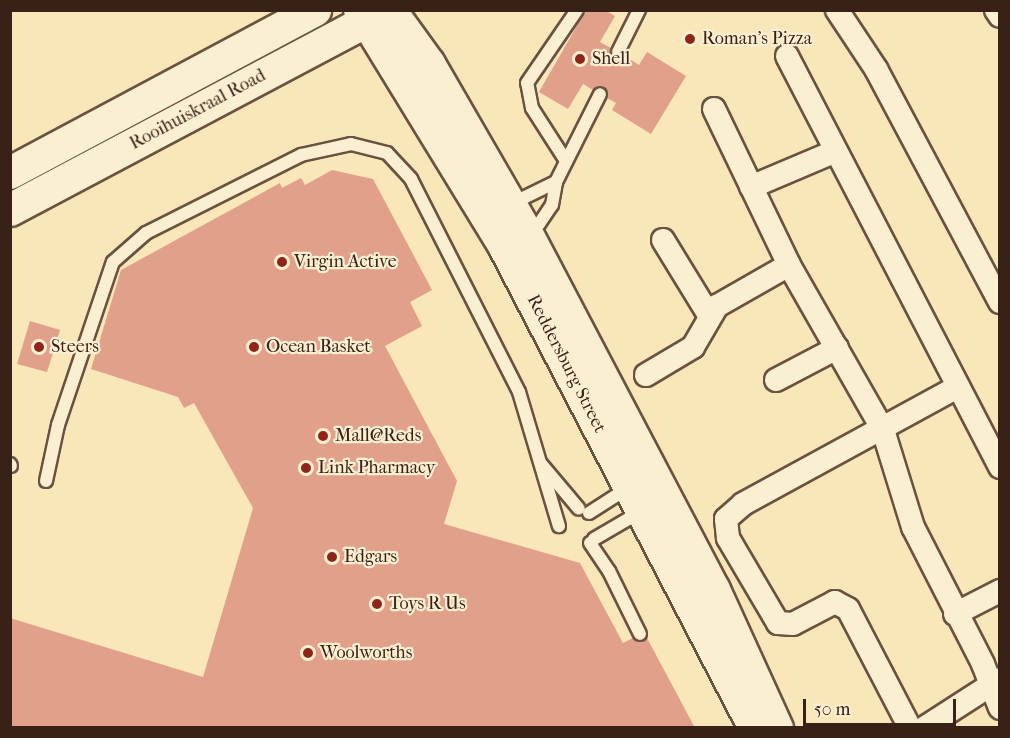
<!DOCTYPE html>
<html>
<head>
<meta charset="utf-8">
<style>
	body { margin:0 }
	#map { position:relative; width:1010px; height:738px; overflow:hidden; background:#f9e6b9; font-family:"IM FELL French Canon",serif }
	div>[style] { position:absolute }
	.building>* { inset:0; background:#e1a08a }
	.roads { filter:drop-shadow(2px 0 #6a5240) drop-shadow(-2px 0 #6a5240) drop-shadow(0 2px #6a5240) drop-shadow(0 -2px #6a5240) }
	.lane>* { height:12px; margin:-6px; padding:0 6px; transform-origin:6px; border-radius:6px; background:#fbefd2 }
	.street>* { height:22px; margin:-11px; padding:0 11px; transform-origin:11px; border-radius:11px; background:#fbefd2 }
	.secondary>* { height:32px; margin:-16px; padding:0 16px; transform-origin:16px; border-radius:16px; background:#fbefd2 }
	.dots>* { width:16px; height:16px; translate:-50% -50%; box-sizing:border-box; border:3px solid #fbefd2; border-radius:50% }
	span { translate:-50% -50%; white-space:nowrap; text-align:center; line-height:1.15; -webkit-text-stroke:4.5px #fbefd2; paint-order:stroke }
	.poi-label { font-size:18px; color:#3a2118 }
	.left { translate:0 -50%; text-align:left }
	.street-label { font-size:18px; color:#3a2118 }
	.frame { position:absolute; inset:0; border:12px solid #3a2118; pointer-events:none }
	.scale { position:absolute; left:803px; top:699px; width:153px; height:27px; box-sizing:border-box; border:3px solid #3a2118; border-top:0; padding-left:8px; font-size:18px; line-height:21px; white-space:nowrap; color:#3a2118; -webkit-text-stroke:4px #fbefd2; paint-order:stroke }
</style>
</head>
<body>
<div id="map">
	<div class="building">
		<i style="clip-path:polygon(586px 10px,605px 10px,615px 16px,600px 42px,611px 48px,614px 59px,625px 56px,639px 65px,647px 52px,686px 76px,651px 134px,612px 110px,616px 103px,607px 98px,603px 86px,593px 90px,583px 84px,568px 109px,539px 92px)"></i>
		<i style="clip-path:polygon(332px 170px,373px 179px,432px 290px,410px 302px,422px 326px,385px 346px,457px 481px,444px 524px,580px 563px,623px 643px,633px 638px,640px 642px,647px 638px,695px 728px,10px 728px,10px 618px,203px 677px,253px 508px,194px 403px,184px 408px,178px 397px,91px 369px,121px 270px,280px 183px,282px 188px,301px 178px,305px 185px)"></i>
		<i style="clip-path:polygon(30px 321px,60px 330px,47px 372px,17px 364px)"></i>
	</div>
	<div class="roads">
		<div class="lane">
			<i style="left:618px;top:52px;width:47px;rotate:-63.4deg"></i>
			<i style="left:566px;top:161px;width:63px;rotate:-122.7deg"></i>
			<i style="left:532px;top:108px;width:25px;rotate:-101deg"></i>
			<i style="left:527px;top:83px;width:88px;rotate:-55.6deg"></i>
			<i style="left:511px;top:204px;width:50px;rotate:-26.1deg"></i>
			<i style="left:526px;top:232px;width:15px;rotate:-32deg"></i>
			<i style="left:539px;top:224px;width:23px;rotate:-56deg"></i>
			<i style="left:552px;top:205px;width:23px;rotate:-80deg"></i>
			<i style="left:556px;top:182px;width:98px;rotate:-63.4deg"></i>
			<i style="left:10px;top:464px;width:2px;rotate:63deg"></i>
			<i style="left:542px;top:465px;width:57px;rotate:49.9deg"></i>
			<i style="left:46px;top:481px;width:57px;rotate:-77.9deg"></i>
			<i style="left:58px;top:425px;width:172px;rotate:-71.4deg"></i>
			<i style="left:113px;top:262px;width:44px;rotate:-41.3deg"></i>
			<i style="left:146px;top:233px;width:174px;rotate:-26.7deg"></i>
			<i style="left:301px;top:155px;width:51px;rotate:-12.4deg"></i>
			<i style="left:351px;top:144px;width:37px;rotate:14deg"></i>
			<i style="left:387px;top:153px;width:35px;rotate:47deg"></i>
			<i style="left:411px;top:179px;width:239px;rotate:63.1deg"></i>
			<i style="left:519px;top:392px;width:140px;rotate:73.4deg"></i>
			<i style="left:589px;top:513px;width:46px;rotate:-32.7deg"></i>
			<i style="left:594px;top:539px;width:56px;rotate:-30.3deg"></i>
			<i style="left:590px;top:543px;width:34px;rotate:56deg"></i>
			<i style="left:609px;top:571px;width:70px;rotate:63.8deg"></i>
		</div>
		<div class="street">
			<i style="left:837px;top:10px;width:71px;rotate:56.5deg"></i>
			<i style="left:876px;top:69px;width:264px;rotate:62deg"></i>
			<i style="left:996px;top:10px;width:7px;rotate:56deg"></i>
			<i style="left:787px;top:56px;width:463px;rotate:62.6deg"></i>
			<i style="left:714px;top:109px;width:173px;rotate:64.3deg"></i>
			<i style="left:789px;top:265px;width:190px;rotate:60.3deg"></i>
			<i style="left:883px;top:430px;width:102px;rotate:72.8deg"></i>
			<i style="left:913px;top:527px;width:154px;rotate:62.9deg"></i>
			<i style="left:983px;top:664px;width:47px;rotate:68.9deg"></i>
			<i style="left:751px;top:187px;width:92px;rotate:-23deg"></i>
			<i style="left:663px;top:240px;width:88px;rotate:58.5deg"></i>
			<i style="left:646px;top:375px;width:55px;rotate:-30.8deg"></i>
			<i style="left:693px;top:347px;width:48px;rotate:-59.7deg"></i>
			<i style="left:717px;top:306px;width:83px;rotate:-29.7deg"></i>
			<i style="left:776px;top:380px;width:69px;rotate:-27.7deg"></i>
			<i style="left:955px;top:614px;width:51px;rotate:-27.1deg"></i>
			<i style="left:910px;top:728px;width:134px;rotate:-117.5deg"></i>
			<i style="left:848px;top:609px;width:15px;rotate:-152deg"></i>
			<i style="left:835px;top:602px;width:47px;rotate:152.4deg"></i>
			<i style="left:793px;top:624px;width:15px;rotate:-176deg"></i>
			<i style="left:778px;top:623px;width:99px;rotate:-120.5deg"></i>
			<i style="left:728px;top:538px;width:19px;rotate:-96deg"></i>
			<i style="left:726px;top:519px;width:23px;rotate:-41deg"></i>
			<i style="left:743px;top:504px;width:245px;rotate:-28.6deg"></i>
			<i style="left:924px;top:728px;width:90px;rotate:-32.8deg"></i>
		</div>
		<div class="secondary">
			<i style="left:360px;top:10px;width:276px;rotate:58.5deg"></i>
			<i style="left:504px;top:245px;width:544px;rotate:62.54deg"></i>
			<i style="left:390px;top:10px;width:67px;rotate:54.2deg"></i>
			<i style="left:429px;top:64px;width:194px;rotate:60deg"></i>
			<i style="left:526px;top:232px;width:404px;rotate:62.3deg"></i>
			<i style="left:714px;top:590px;width:152px;rotate:65.5deg"></i>
			<i style="left:10px;top:173px;width:346px;rotate:-28.1deg"></i>
			<i style="left:10px;top:210px;width:425px;rotate:-27.9deg"></i>
		</div>
	</div>
	<div class="dots">
		<i style="left:690px;top:39px;background:#8f2418"></i>
		<i style="left:580px;top:59px;background:#8f2418"></i>
		<i style="left:282px;top:262px;background:#8f2418"></i>
		<i style="left:39px;top:347px;background:#8f2418"></i>
		<i style="left:254px;top:347px;background:#8f2418"></i>
		<i style="left:323px;top:436px;background:#8f2418"></i>
		<i style="left:306px;top:468px;background:#8f2418"></i>
		<i style="left:332px;top:557px;background:#8f2418"></i>
		<i style="left:377px;top:604px;background:#8f2418"></i>
		<i style="left:308px;top:653px;background:#8f2418"></i>
	</div>
	<div class="poi-label">
		<span class="left" style="left:702px;top:39px">Roman's Pizza</span>
		<span class="left" style="left:592px;top:59px">Shell</span>
		<span class="left" style="left:294px;top:262px">Virgin Active</span>
		<span class="left" style="left:51px;top:347px">Steers</span>
		<span class="left" style="left:266px;top:347px">Ocean Basket</span>
		<span class="left" style="left:335px;top:436px">Mall@Reds</span>
		<span class="left" style="left:318px;top:468px">Link Pharmacy</span>
		<span class="left" style="left:344px;top:557px">Edgars</span>
		<span class="left" style="left:389px;top:604px">Toys R Us</span>
		<span class="left" style="left:320px;top:653px">Woolworths</span>
	</div>
	<div class="street-label">
		<span style="left:198px;top:110px;rotate:-28deg">Rooihuiskraal Road</span>
		<span style="left:566px;top:364px;rotate:63deg">Reddersburg Street</span>
	</div>
	<div class="frame"></div>
	<div class="scale">50 m</div>
</div>
</body>
</html>
